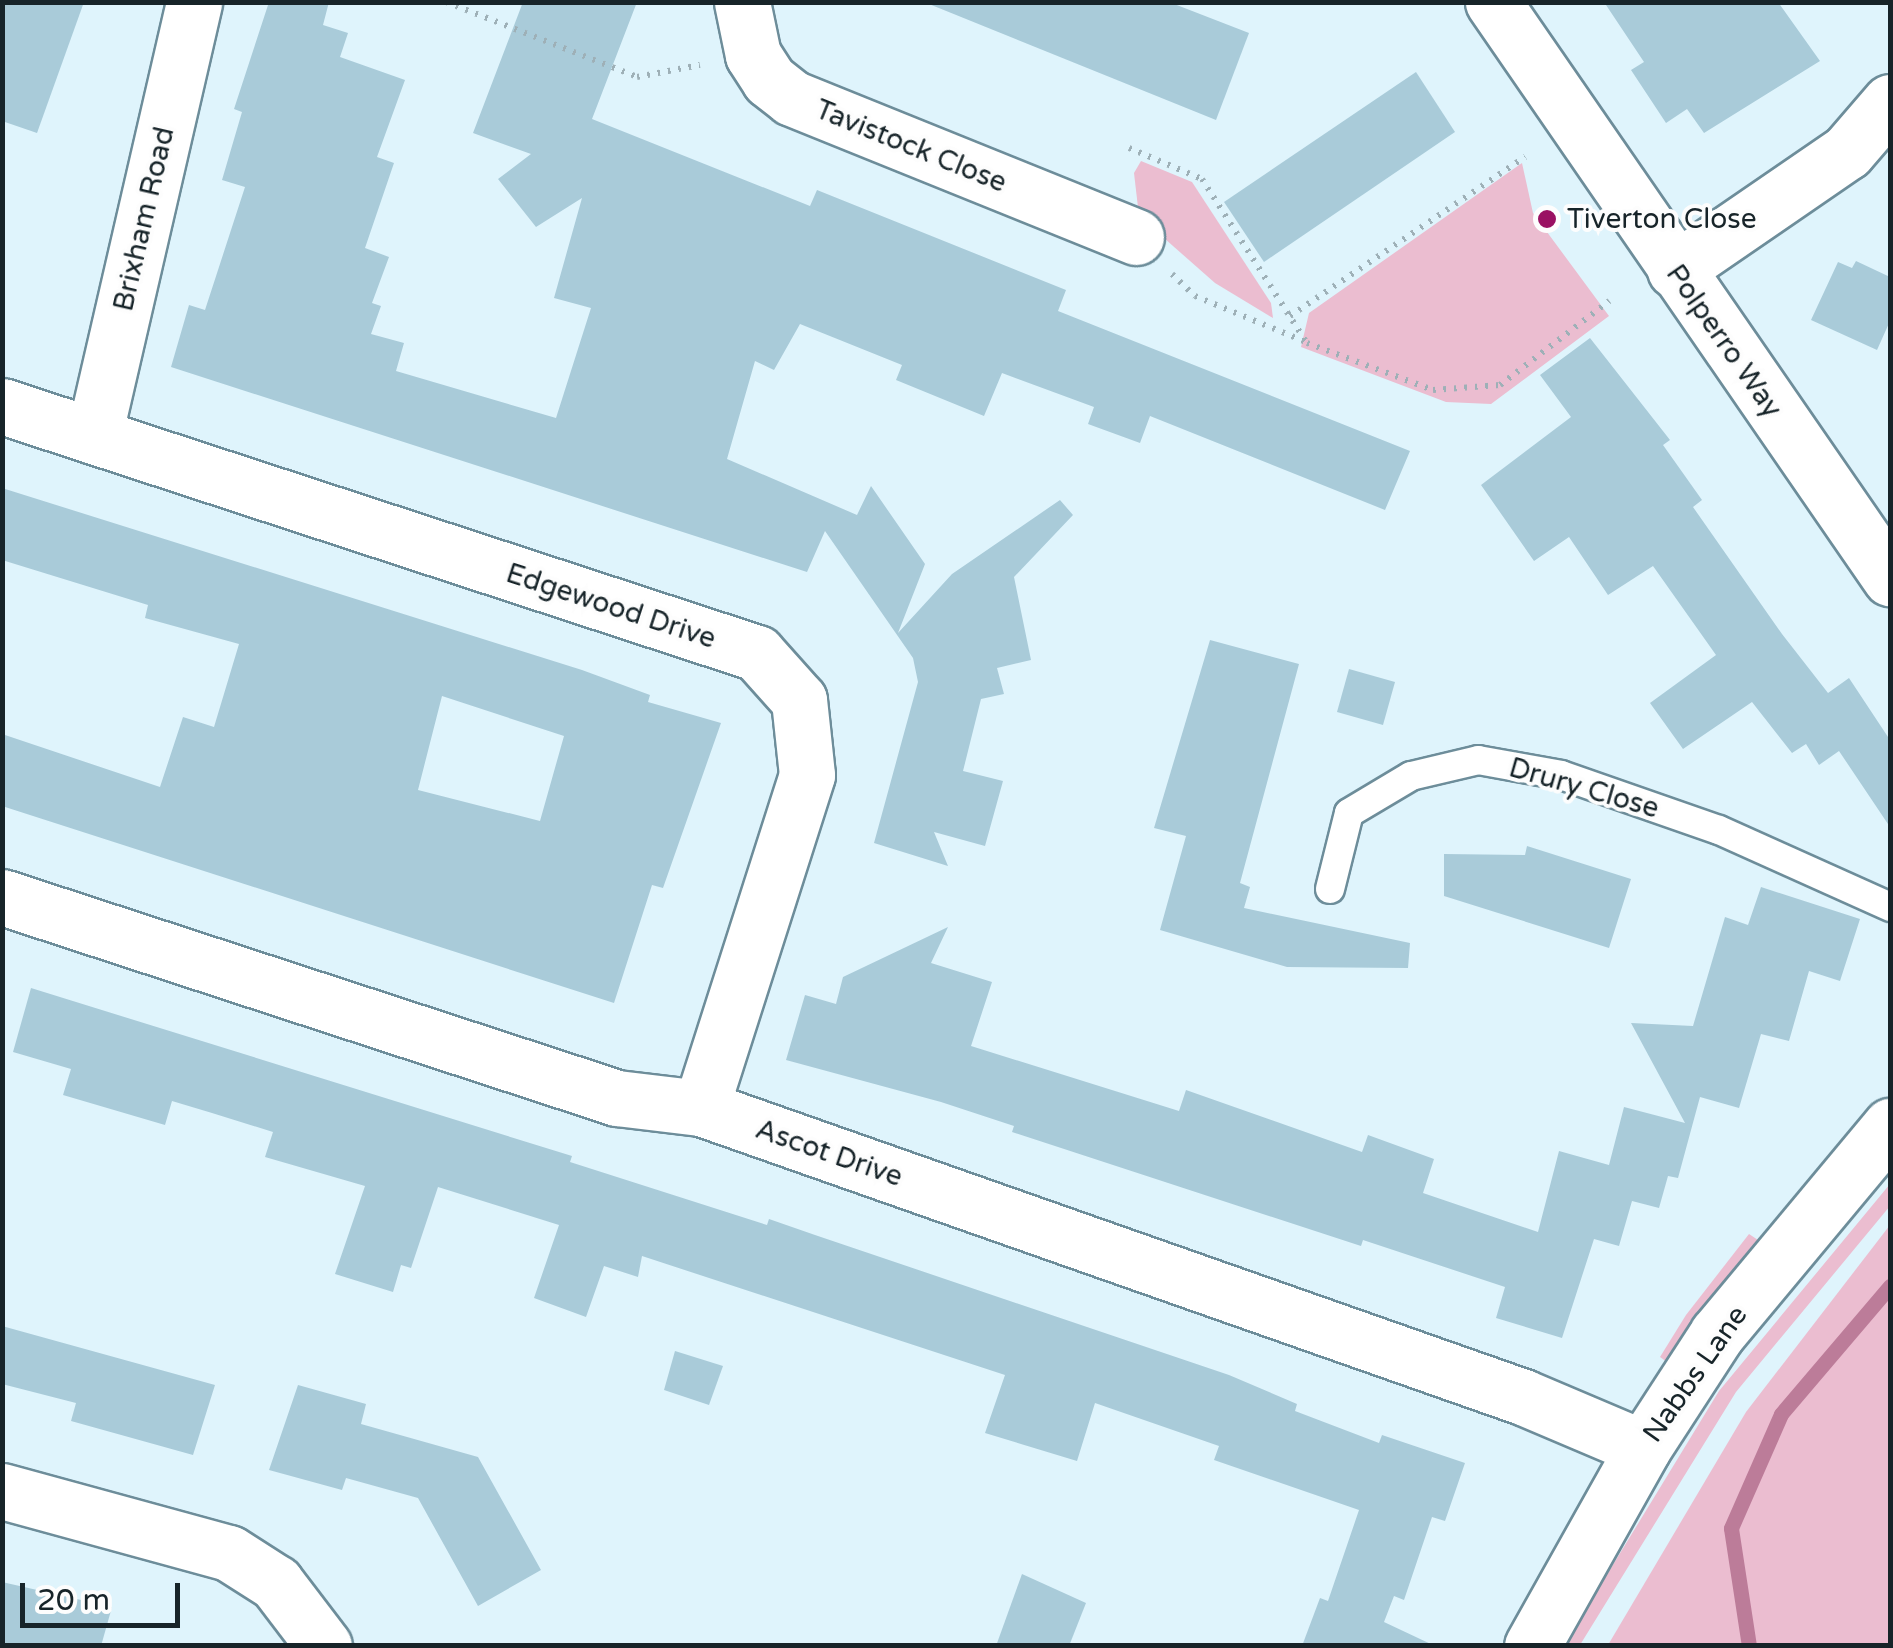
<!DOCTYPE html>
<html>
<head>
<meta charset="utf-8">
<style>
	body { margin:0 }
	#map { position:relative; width:1893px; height:1648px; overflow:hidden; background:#dff4fc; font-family:"Varela Round",sans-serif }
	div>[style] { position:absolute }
	.green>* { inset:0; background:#ebbdd0 }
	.stream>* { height:15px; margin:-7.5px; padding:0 7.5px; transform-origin:7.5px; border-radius:7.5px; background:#bc7c99 }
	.building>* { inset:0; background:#a9cbd9 }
	.path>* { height:6px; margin-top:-3px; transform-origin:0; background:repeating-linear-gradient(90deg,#9eb0b7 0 2.5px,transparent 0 10.5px) }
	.roads { filter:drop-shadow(2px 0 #6d8d9a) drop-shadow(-2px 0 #6d8d9a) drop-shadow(0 2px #6d8d9a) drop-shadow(0 -2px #6d8d9a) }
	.lane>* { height:28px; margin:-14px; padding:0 14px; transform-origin:14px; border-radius:14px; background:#fff }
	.street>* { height:55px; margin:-27.5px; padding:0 27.5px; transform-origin:27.5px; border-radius:27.5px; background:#fff }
	.secondary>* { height:55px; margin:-27.5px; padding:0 27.5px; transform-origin:27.5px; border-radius:27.5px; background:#fff }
	.dots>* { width:28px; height:28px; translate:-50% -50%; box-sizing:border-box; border:5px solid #fdfdfd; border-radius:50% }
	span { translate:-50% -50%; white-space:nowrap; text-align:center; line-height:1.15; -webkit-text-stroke:8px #fdfdfd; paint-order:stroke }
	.street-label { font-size:28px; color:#172429 }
	.poi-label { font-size:28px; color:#172429 }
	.left { translate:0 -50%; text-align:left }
	.frame { position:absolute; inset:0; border:5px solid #172429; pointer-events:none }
	.scale { position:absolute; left:20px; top:1583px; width:160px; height:45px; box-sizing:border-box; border:5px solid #172429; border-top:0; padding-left:12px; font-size:30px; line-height:35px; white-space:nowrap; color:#172429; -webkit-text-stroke:8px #fdfdfd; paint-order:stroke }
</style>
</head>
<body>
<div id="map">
	<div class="green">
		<i style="clip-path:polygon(1141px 161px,1192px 182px,1271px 303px,1273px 318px,1215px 283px,1139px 216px,1134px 173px)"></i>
		<i style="clip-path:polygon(1522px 163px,1533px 213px,1609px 316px,1491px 404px,1446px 402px,1301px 347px,1309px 313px)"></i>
		<i style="clip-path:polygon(1890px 1184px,1890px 1206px,1736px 1392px,1580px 1645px,1564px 1645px,1719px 1391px)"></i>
		<i style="clip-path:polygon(1890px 1225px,1890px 1645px,1608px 1645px,1746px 1412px)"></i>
		<i style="clip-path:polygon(1749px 1234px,1761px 1242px,1667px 1362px,1660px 1357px,1686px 1315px)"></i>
	</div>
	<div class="stream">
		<i style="left:1749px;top:1646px;width:119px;rotate:-98.7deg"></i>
		<i style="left:1731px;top:1528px;width:124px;rotate:-66.3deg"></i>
		<i style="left:1781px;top:1414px;width:168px;rotate:-49.6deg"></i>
	</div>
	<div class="building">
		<i style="clip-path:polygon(2px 2px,84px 2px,37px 133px,2px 121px)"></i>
		<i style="clip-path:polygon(269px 2px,329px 2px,323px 25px,348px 33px,340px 57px,405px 80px,377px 157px,394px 163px,365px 248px,389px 257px,372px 303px,381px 306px,371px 334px,404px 343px,396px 371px,556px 418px,591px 308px,554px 298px,582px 198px,536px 227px,498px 179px,531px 154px,473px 133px,523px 2px,637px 2px,592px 119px,810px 206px,817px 190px,1066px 290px,1058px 311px,1410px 451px,1385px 510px,1150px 416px,1140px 443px,1088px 424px,1094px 407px,1002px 373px,984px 416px,896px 380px,902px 365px,800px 324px,774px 370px,755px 361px,727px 459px,857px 515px,871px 486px,925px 564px,898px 633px,952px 574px,1060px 500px,1073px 515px,1014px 577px,1031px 660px,997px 668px,1004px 694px,981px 699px,963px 771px,1003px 781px,985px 846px,934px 832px,948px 866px,874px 843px,918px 682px,913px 658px,825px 531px,807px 572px,171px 367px,189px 305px,205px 310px,245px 187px,222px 180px,242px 112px,234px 109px)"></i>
		<i style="clip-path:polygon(924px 2px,1169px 2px,1249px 33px,1216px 120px)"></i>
		<i style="clip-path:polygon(1604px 2px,1778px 2px,1820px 61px,1704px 133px,1687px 109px,1666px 123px,1631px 70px,1644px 62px)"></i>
		<i style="clip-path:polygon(1416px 72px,1455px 132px,1264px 262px,1224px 202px)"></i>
		<i style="clip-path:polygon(1856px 261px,1890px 277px,1890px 321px,1877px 350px,1811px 320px,1838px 262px,1852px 268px)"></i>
		<i style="clip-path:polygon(1590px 338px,1670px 440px,1663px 445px,1702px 500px,1693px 507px,1782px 634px,1828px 693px,1849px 678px,1890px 740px,1890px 827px,1839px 751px,1819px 765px,1806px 744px,1792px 753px,1752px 702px,1683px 749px,1650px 703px,1716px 655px,1653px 566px,1608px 595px,1569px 537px,1534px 561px,1481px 485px,1571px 417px,1540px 375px)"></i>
		<i style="clip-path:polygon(evenodd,2px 488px,582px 670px,650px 695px,648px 702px,721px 723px,663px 888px,652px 885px,614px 1003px,2px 806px,2px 734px,160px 787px,183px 717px,214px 727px,239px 644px,145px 618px,148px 605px,2px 560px,2px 488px,442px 696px,564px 736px,540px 821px,418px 790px,442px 696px)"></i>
		<i style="clip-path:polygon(1210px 640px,1299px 664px,1240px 883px,1250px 887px,1244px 908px,1410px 943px,1408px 968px,1287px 967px,1160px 930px,1186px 836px,1154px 828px)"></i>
		<i style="clip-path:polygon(1349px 669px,1395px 682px,1383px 725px,1337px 712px)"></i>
		<i style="clip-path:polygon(1527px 846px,1631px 879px,1609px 948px,1444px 896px,1444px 854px,1525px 855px)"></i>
		<i style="clip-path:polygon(1761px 887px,1860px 919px,1840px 981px,1809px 971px,1789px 1041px,1761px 1034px,1739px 1108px,1700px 1097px,1678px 1178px,1668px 1176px,1659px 1208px,1632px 1201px,1619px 1246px,1594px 1239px,1562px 1338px,1496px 1318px,1505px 1287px,1363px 1240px,1361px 1246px,1012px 1132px,1014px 1126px,941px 1102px,786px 1060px,805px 995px,836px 1004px,843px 977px,948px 927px,931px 963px,992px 982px,971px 1046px,1179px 1111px,1186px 1090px,1362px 1152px,1368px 1135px,1434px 1159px,1423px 1193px,1538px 1232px,1559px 1151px,1609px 1165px,1624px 1107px,1685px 1123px,1631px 1023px,1693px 1026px,1725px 917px,1748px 925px)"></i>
		<i style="clip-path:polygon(31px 988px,572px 1156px,570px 1162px,767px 1225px,769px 1219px,815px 1235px,1229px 1375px,1297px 1404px,1295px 1411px,1379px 1443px,1382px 1435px,1465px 1463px,1445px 1521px,1432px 1517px,1404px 1600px,1394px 1596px,1384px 1622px,1435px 1646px,1302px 1646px,1320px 1598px,1328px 1601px,1359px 1510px,1214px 1460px,1219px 1446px,1095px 1403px,1077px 1461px,985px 1433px,1005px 1375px,642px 1256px,638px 1277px,604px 1266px,586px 1317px,534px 1298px,559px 1225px,438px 1187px,411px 1268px,401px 1265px,393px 1292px,335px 1274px,365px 1186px,265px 1157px,273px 1132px,212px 1113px,172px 1101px,165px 1125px,63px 1095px,71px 1069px,13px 1052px)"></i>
		<i style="clip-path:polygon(2px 1326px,215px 1385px,193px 1455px,71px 1421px,76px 1403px,2px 1384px)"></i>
		<i style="clip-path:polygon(675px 1351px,723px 1366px,709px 1405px,664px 1390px)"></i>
		<i style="clip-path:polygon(298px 1385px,366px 1404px,361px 1424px,478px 1457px,541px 1570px,478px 1606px,418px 1498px,346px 1478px,342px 1490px,269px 1470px)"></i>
		<i style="clip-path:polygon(1022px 1574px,1086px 1603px,1069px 1646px,996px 1646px)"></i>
		<i style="clip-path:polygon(2px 1582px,112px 1607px,101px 1646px,2px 1646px)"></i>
	</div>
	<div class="path">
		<i style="left:446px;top:2px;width:205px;rotate:21.4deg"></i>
		<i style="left:637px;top:77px;width:64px;rotate:-10.8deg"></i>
		<i style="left:1129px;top:148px;width:79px;rotate:23deg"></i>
		<i style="left:1202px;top:179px;width:195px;rotate:57.4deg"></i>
		<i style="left:1307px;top:343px;width:134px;rotate:20.5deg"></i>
		<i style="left:1433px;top:390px;width:67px;rotate:-4.3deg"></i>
		<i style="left:1500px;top:385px;width:138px;rotate:-37.6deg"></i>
		<i style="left:1172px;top:274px;width:32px;rotate:44deg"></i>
		<i style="left:1195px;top:296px;width:120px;rotate:22.5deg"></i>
		<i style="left:1290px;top:316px;width:284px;rotate:-34.1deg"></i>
	</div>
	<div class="roads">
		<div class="lane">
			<i style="left:1330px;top:889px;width:78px;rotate:-76deg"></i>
			<i style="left:1349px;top:813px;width:72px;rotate:-30.8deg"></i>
			<i style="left:1411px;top:776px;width:69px;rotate:-13.4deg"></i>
			<i style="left:1478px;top:760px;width:84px;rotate:10.2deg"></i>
			<i style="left:1561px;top:775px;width:167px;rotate:19.2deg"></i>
			<i style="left:1719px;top:830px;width:188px;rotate:24.2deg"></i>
		</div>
		<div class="street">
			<i style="left:742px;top:2px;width:54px;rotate:78.3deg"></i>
			<i style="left:753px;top:55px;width:30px;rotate:57deg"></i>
			<i style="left:769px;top:80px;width:29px;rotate:38deg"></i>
			<i style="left:792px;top:98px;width:371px;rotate:22deg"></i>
			<i style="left:1675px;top:270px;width:209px;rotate:-34.5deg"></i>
			<i style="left:1847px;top:152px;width:66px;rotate:-49.3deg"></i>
			<i style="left:2px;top:406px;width:794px;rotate:18.12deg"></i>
			<i style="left:757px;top:653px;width:63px;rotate:48.2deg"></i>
			<i style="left:799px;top:700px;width:75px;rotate:83.9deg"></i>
			<i style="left:807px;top:775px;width:349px;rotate:107.7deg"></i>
			<i style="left:94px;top:436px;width:445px;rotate:-77deg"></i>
			<i style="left:2px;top:897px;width:647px;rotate:18.1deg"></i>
			<i style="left:617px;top:1098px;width:85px;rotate:6.8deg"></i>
			<i style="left:701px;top:1108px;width:871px;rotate:19.37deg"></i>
			<i style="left:1523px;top:1397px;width:130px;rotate:23deg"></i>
		</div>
		<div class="secondary">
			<i style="left:1493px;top:2px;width:700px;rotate:55.42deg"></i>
			<i style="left:2px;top:1491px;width:235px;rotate:15.3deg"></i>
			<i style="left:229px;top:1553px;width:56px;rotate:32.6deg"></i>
			<i style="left:276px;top:1583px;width:79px;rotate:52.7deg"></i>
			<i style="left:1532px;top:1646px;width:227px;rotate:-60.7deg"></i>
			<i style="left:1643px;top:1448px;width:136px;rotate:-57deg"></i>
			<i style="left:1717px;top:1334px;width:271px;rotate:-50.2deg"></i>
		</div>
	</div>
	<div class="dots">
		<i style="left:1547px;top:219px;background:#9a1163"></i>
	</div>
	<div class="street-label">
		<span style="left:911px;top:146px;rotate:22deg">Tavistock Close</span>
		<span style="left:144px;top:219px;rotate:-77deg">Brixham Road</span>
		<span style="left:1724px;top:341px;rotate:55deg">Polperro Way</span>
		<span style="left:611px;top:606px;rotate:18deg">Edgewood Drive</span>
		<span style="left:1584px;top:788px;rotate:16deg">Drury Close</span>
		<span style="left:829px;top:1153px;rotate:19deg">Ascot Drive</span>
		<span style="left:1695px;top:1374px;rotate:-55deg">Nabbs Lane</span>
	</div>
	<div class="poi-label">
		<span class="left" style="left:1567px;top:219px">Tiverton Close</span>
	</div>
	<div class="frame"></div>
	<div class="scale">20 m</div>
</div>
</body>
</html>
